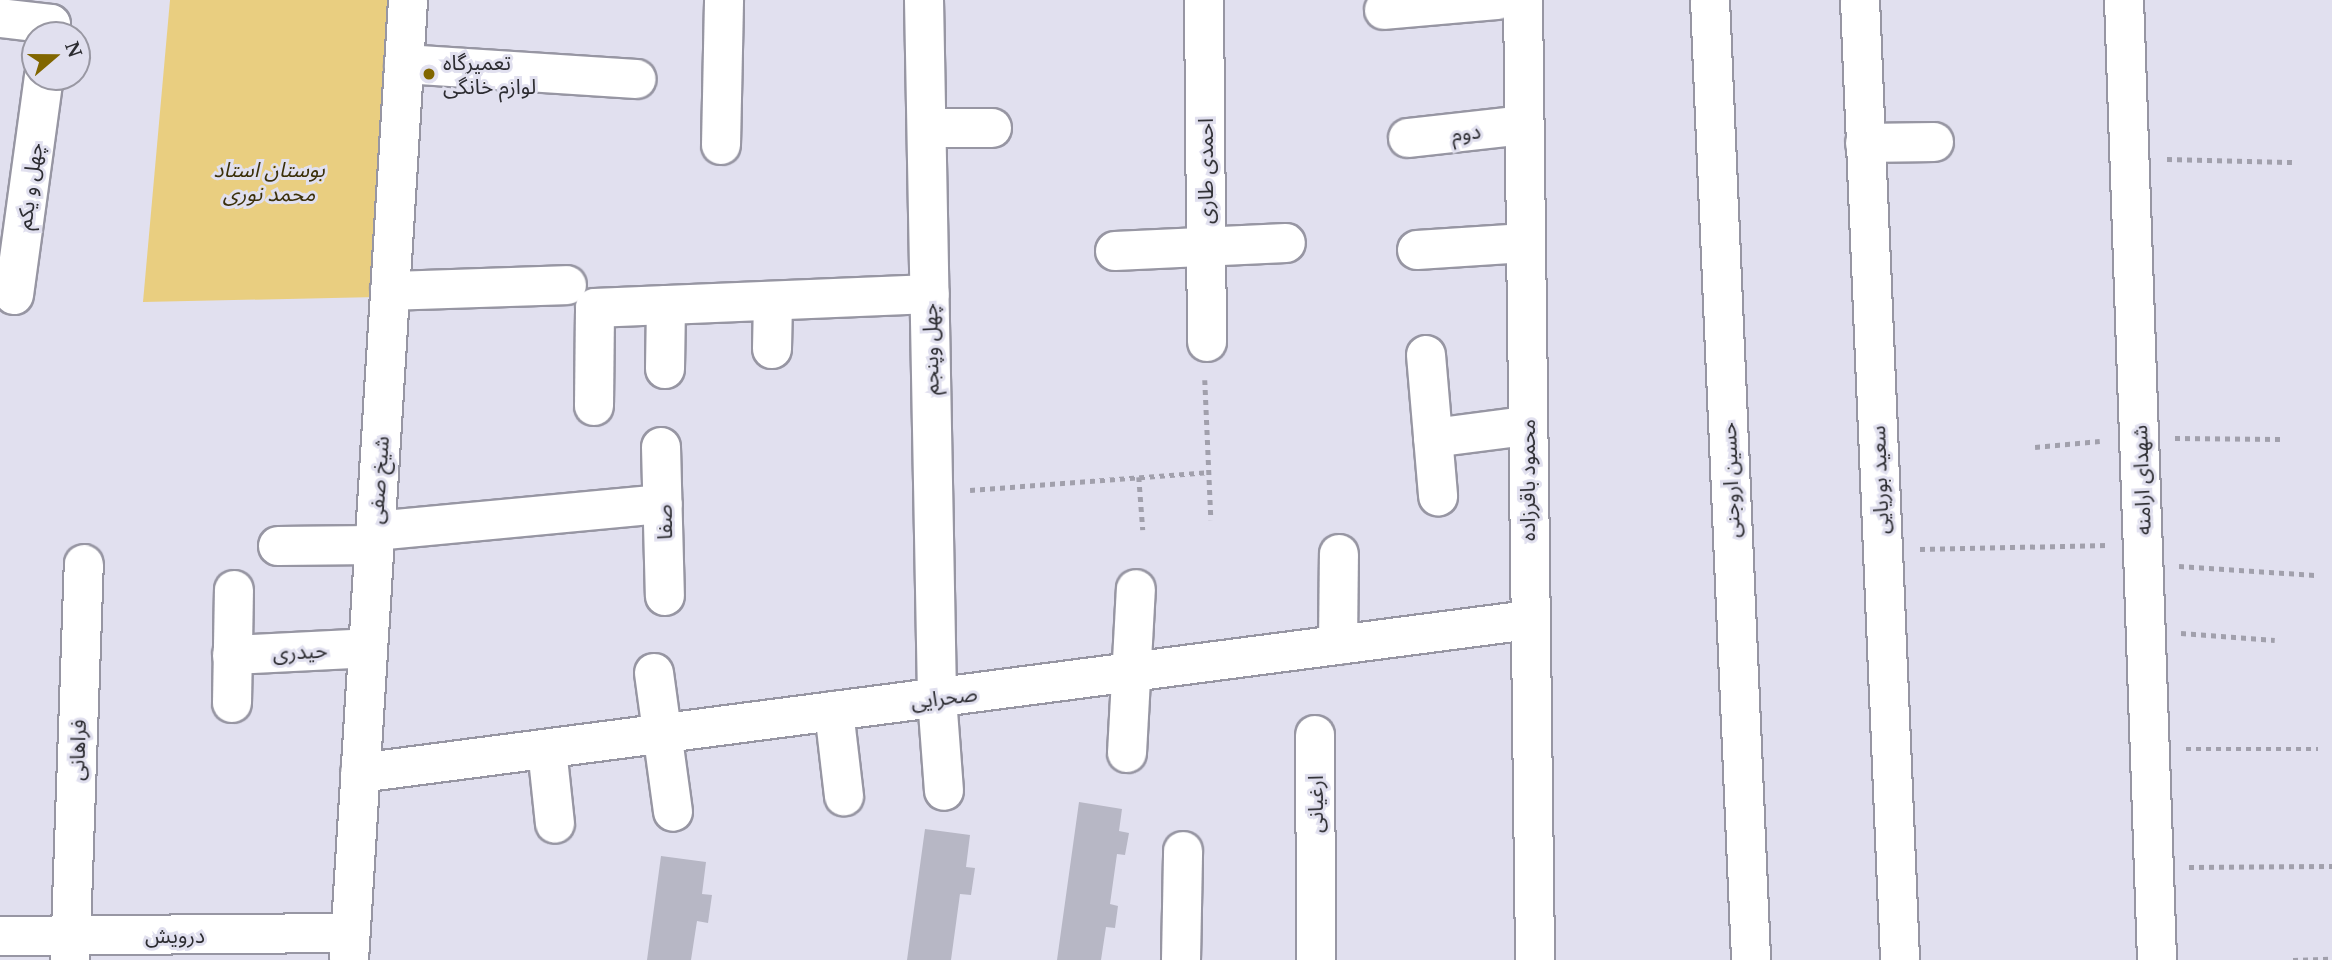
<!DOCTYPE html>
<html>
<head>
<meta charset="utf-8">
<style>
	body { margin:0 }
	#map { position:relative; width:2332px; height:960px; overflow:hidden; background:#e1e0ef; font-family:"Noto Serif","Noto Sans Arabic",serif }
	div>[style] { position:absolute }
	.green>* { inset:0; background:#e9ce80 }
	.building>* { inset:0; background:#b7b7c5 }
	.path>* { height:4.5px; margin-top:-2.25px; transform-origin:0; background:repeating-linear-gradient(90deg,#a1a0ac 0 5px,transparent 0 10px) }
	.roads { filter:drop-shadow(2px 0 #9796a3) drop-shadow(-2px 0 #9796a3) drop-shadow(0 2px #9796a3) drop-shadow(0 -2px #9796a3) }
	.minor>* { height:38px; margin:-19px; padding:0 19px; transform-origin:19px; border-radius:19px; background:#fff }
	.dots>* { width:19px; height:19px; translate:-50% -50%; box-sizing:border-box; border:4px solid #e1e0ef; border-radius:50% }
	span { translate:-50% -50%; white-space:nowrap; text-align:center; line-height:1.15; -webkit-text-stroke:6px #e1e0ef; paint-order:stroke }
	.poi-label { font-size:21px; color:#2c2c31 }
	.left { translate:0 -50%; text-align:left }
	.street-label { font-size:21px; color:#2c2c31 }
	.park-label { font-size:21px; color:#3b300a; font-style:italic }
	.north { position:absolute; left:21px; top:21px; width:70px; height:70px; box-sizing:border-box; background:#e1e0ef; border:2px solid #9998a3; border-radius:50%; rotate:70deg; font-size:19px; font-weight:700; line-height:28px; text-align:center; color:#2c2c31 }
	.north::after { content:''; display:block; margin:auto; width:24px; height:32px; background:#816600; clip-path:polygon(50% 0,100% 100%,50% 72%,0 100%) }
</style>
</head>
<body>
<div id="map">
	<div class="green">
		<i style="clip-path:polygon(170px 0,392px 0,377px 297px,143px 302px)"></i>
	</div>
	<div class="building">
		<i style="clip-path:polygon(1079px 802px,1122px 809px,1119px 831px,1129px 833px,1125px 855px,1117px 854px,1110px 904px,1118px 906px,1115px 928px,1106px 927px,1101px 960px,1057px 960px)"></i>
		<i style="clip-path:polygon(925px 829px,970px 835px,966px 867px,975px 868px,971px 895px,960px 894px,951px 960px,907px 960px)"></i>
		<i style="clip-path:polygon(661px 856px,706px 862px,702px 894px,712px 895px,708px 923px,697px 921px,691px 960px,647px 960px)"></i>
	</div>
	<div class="path">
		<i style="left:2167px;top:159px;width:125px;rotate:1.4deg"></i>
		<i style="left:1205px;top:380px;width:140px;rotate:87.5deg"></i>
		<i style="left:2175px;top:438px;width:105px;rotate:0.5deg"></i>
		<i style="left:2035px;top:447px;width:65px;rotate:-5.3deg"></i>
		<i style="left:1139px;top:477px;width:53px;rotate:85.7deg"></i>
		<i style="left:970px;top:490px;width:238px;rotate:-4.3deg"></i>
		<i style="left:1920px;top:549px;width:187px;rotate:-1.2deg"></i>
		<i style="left:2179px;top:566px;width:136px;rotate:3.8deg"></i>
		<i style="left:2181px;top:633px;width:94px;rotate:4.3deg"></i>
		<i style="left:2186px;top:749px;width:132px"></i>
		<i style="left:2189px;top:867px;width:143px;rotate:-0.4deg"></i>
		<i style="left:2293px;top:960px;width:37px;rotate:-2deg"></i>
	</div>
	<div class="roads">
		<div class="minor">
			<i style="left:924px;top:0;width:698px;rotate:88.93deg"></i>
			<i style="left:937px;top:698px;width:93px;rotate:85.7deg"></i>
			<i style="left:1204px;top:0;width:342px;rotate:89.5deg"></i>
			<i style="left:1523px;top:0;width:960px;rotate:89.28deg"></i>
			<i style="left:1710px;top:0;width:961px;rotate:87.55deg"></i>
			<i style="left:1860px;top:0;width:961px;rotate:87.61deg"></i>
			<i style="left:2124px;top:0;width:961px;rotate:88.03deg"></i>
			<i style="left:1384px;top:10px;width:114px;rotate:-5deg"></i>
			<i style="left:0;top:18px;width:51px;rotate:6.7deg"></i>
			<i style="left:51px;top:24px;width:11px;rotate:95deg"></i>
			<i style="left:404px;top:64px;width:233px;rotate:3.7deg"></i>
			<i style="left:927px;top:128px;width:65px"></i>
			<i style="left:1408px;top:138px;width:117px;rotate:-6.4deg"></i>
			<i style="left:1865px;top:143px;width:69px;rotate:-0.8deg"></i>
			<i style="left:721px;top:145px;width:145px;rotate:-88.8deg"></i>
			<i style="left:1417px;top:250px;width:108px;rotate:-3.7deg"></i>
			<i style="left:1115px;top:251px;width:171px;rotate:-2.7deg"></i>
			<i style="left:390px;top:291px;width:177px;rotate:-1.9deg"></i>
			<i style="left:14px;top:295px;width:220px;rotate:-82.2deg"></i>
			<i style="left:772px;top:349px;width:48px;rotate:-88.8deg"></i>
			<i style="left:1426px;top:355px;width:142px;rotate:85.1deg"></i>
			<i style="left:665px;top:369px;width:64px;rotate:-89.1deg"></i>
			<i style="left:594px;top:406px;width:98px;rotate:-89.4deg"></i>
			<i style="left:595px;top:308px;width:335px;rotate:-2.4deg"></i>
			<i style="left:1433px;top:438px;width:94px;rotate:-7.4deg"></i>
			<i style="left:661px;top:447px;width:149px;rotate:88.5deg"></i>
			<i style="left:375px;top:531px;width:289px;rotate:-5.4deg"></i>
			<i style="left:278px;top:546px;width:96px;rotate:-0.6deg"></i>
			<i style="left:1338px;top:645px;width:91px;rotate:-89.4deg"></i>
			<i style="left:232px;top:655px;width:136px;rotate:-2.9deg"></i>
			<i style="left:654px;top:673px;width:140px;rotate:82.2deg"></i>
			<i style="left:232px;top:703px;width:113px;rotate:-89deg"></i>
			<i style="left:834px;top:711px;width:86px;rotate:83.3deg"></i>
			<i style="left:1315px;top:735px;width:225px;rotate:89.7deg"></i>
			<i style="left:547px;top:749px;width:75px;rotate:83.9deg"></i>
			<i style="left:1127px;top:753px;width:164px;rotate:-86.9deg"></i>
			<i style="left:360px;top:773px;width:1178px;rotate:-7.46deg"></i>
			<i style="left:0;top:936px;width:350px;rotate:-0.5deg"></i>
			<i style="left:70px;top:960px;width:396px;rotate:-88deg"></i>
			<i style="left:349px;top:960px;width:962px;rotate:-86.48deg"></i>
			<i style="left:1181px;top:960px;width:109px;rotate:-88.9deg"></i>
		</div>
	</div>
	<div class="dots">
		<i style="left:429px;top:74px;background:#816600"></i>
	</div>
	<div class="poi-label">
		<span class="left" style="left:443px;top:74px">تعمیرگاه<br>لوازم خانگی</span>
	</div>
	<div class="street-label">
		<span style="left:1466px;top:132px;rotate:-7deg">دوم</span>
		<span style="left:1205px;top:171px;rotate:-90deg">احمدی طاری</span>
		<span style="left:29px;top:186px;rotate:-82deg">چهل و یکم</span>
		<span style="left:930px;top:349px;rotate:-91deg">چهل وپنجم</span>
		<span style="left:378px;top:480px;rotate:-86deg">شیخ صفی</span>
		<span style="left:1527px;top:480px;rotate:-90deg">محمود باقرزاده</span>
		<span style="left:1730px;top:480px;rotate:-92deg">حسین اروجنی</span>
		<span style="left:1879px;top:480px;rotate:-92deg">سعید بوریایی</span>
		<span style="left:2141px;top:480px;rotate:-92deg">شهدای ارامنه</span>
		<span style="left:664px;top:522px;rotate:-91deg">صفا</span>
		<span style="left:300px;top:651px;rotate:-3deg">حیدری</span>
		<span style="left:944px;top:697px;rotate:-7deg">صحرایی</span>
		<span style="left:77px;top:750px;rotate:-88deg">فراهانی</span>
		<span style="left:1315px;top:804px;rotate:-90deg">ارغیانی</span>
		<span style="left:175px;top:935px">درویش</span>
	</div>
	<div class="park-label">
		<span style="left:269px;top:181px">بوستان استاد<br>محمد نوری</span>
	</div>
	<div class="north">N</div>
</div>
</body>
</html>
